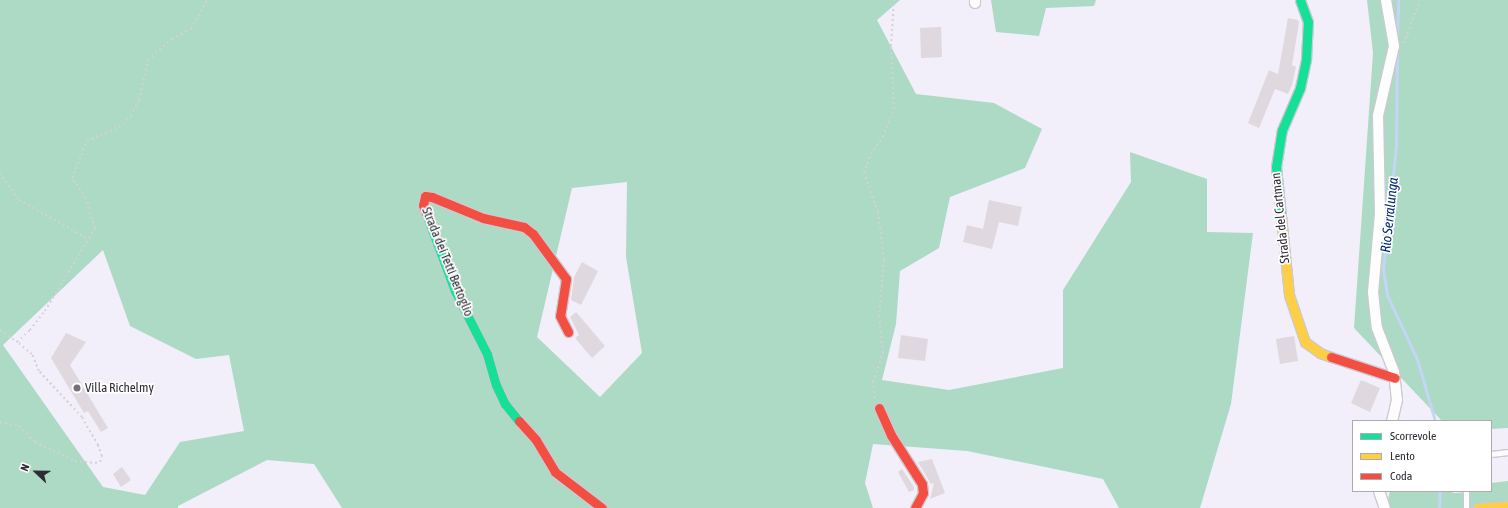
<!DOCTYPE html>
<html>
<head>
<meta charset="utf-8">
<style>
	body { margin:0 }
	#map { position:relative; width:1508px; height:508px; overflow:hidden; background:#f2effa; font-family:"Asap Condensed",sans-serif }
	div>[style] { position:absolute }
	.forest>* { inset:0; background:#acdac4 }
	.stream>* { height:3px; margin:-1.5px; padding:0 1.5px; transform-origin:1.5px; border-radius:1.5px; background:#c5d5f6 }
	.building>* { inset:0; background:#dfd8de }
	.path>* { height:2px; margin-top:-1px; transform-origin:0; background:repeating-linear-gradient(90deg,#d3d1d7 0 2px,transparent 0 5px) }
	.roads { filter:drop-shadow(1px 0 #ccc9d2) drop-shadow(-1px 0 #ccc9d2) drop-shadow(0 1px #ccc9d2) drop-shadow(0 -1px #ccc9d2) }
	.lane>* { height:5px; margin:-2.5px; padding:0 2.5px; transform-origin:2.5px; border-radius:2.5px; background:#fdfdfe }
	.street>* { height:10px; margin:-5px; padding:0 5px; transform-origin:5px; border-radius:5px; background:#fdfdfe }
	.fast>* { height:9px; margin:-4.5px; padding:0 4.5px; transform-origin:4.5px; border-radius:4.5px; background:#16e098 }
	.slow>* { height:9px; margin:-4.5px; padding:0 4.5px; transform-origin:4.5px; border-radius:4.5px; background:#ffcf43 }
	.jam>* { height:9px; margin:-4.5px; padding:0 4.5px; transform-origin:4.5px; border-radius:4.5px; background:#f24e42 }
	.dots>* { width:11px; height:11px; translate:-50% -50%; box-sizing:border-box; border:2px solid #fff; border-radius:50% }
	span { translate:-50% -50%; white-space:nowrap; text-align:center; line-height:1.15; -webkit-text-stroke:3.5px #fff; paint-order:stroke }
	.street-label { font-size:13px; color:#2f2c36 }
	.poi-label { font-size:13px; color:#2f2c36 }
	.left { translate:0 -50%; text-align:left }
	.water-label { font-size:14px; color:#022977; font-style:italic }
	.legend { position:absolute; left:1352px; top:420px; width:140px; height:72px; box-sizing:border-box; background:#fff; border:1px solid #acabaf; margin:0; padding:5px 7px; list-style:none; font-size:12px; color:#2f2c36 }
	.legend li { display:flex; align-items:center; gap:8px; height:20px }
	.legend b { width:20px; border:1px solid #acabaf }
	.north { position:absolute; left:16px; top:452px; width:40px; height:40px; -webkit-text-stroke:3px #fff; paint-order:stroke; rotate:292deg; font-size:11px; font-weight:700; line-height:16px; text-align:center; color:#2f2c36 }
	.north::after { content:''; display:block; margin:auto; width:14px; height:18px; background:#2f2c36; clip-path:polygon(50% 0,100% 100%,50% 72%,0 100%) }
</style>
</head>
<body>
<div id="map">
	<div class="forest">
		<i style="clip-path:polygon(evenodd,0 0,900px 0,877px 20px,916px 94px,994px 103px,1042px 129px,1025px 168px,950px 197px,939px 248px,900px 271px,896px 324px,882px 380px,949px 390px,1063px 368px,1063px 290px,1131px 182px,1130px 152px,1207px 179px,1207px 232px,1253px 233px,1231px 404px,1200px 508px,1119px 508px,1103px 479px,967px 451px,873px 444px,865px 483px,873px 508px,342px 508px,314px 464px,267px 460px,178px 506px,178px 508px,0 508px,0 0,627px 182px,626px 257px,642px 353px,600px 397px,537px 337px,572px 188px,627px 182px,0 0,103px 250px,130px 326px,196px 359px,229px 355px,244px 431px,180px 442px,145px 495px,103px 487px,3px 345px,103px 250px)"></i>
		<i style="clip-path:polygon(991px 0,1096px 0,1094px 6px,1046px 8px,1039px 36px,996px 32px)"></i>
		<i style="clip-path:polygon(1367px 0,1508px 0,1508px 428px,1491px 429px,1491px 421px,1442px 421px,1354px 328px,1373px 53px)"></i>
		<i style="clip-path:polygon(1508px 481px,1508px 508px,1386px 508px,1390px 491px,1453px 491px,1453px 493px,1491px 491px,1491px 483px)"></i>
	</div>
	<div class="stream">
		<i style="left:1397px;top:38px;width:38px;rotate:-88deg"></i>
		<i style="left:1397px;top:52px;width:94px;rotate:90.6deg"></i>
		<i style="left:1396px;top:146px;width:124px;rotate:96deg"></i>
		<i style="left:1383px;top:269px;width:26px;rotate:81deg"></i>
		<i style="left:1387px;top:295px;width:71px;rotate:64.9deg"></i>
		<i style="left:1417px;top:359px;width:65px;rotate:73.8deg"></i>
		<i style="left:1439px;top:508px;width:17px;rotate:-87deg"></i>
	</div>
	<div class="building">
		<i style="clip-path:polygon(1288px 18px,1298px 20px,1299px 23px,1292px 65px,1296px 67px,1292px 85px,1288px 94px,1275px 89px,1259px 128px,1248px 123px,1269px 70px,1278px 74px)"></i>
		<i style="clip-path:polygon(941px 27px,942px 57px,921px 58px,920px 28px)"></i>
		<i style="clip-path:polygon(989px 200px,1022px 207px,1018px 226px,999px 222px,992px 249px,963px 242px,967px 225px,983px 229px)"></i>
		<i style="clip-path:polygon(582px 262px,598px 271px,581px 305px,571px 300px,574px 277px)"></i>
		<i style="clip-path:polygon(576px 312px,605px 346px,592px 358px,575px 338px,579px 335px,570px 317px)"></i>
		<i style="clip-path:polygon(66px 333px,86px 342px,70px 365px,108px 428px,101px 432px,88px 411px,84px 413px,51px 358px)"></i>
		<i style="clip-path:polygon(901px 335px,928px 339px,925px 361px,898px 358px)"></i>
		<i style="clip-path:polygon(1294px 336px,1298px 361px,1280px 364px,1276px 339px)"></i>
		<i style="clip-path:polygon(1361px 380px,1380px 388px,1370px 412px,1351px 403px)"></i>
		<i style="clip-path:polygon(932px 459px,945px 493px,930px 499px,934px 483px,931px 484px,918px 462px)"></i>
		<i style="clip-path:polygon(122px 467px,131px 480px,121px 487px,113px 474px)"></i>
		<i style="clip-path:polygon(902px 469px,914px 487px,914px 490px,909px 492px,898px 472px)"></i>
	</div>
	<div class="path">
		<i style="left:1404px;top:43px;width:46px;rotate:-69.6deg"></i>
		<i style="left:0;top:173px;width:33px;rotate:55deg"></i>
		<i style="left:19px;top:200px;width:79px;rotate:29.5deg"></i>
		<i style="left:0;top:330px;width:21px;rotate:35deg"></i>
		<i style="left:875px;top:398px;width:16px;rotate:-97deg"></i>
		<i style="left:873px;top:382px;width:31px;rotate:-71deg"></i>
		<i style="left:883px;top:353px;width:36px;rotate:-96deg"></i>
		<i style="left:879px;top:317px;width:58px;rotate:-85.1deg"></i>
		<i style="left:884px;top:259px;width:47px;rotate:-97.3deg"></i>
		<i style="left:878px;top:212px;width:41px;rotate:-109.7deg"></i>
		<i style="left:864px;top:173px;width:20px;rotate:-70deg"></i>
		<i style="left:871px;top:154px;width:21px;rotate:-55deg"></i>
		<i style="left:883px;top:137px;width:30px;rotate:-69deg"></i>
		<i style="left:894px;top:109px;width:63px;rotate:-92.7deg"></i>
		<i style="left:891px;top:46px;width:46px;rotate:-86.3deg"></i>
		<i style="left:0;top:422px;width:19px;rotate:12deg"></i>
		<i style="left:19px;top:426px;width:23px;rotate:45deg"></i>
		<i style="left:35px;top:442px;width:44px;rotate:25.4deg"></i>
		<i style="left:75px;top:461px;width:20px;rotate:6deg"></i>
		<i style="left:95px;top:463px;width:5px;rotate:-11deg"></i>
		<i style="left:100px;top:462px;width:6px;rotate:-72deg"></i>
		<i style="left:102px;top:456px;width:12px;rotate:-110deg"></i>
		<i style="left:98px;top:445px;width:32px;rotate:-120deg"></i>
		<i style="left:82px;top:417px;width:63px;rotate:-133.1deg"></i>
		<i style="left:39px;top:371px;width:18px;rotate:-112deg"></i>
		<i style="left:32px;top:354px;width:19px;rotate:-141deg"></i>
		<i style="left:17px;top:342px;width:18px;rotate:-43deg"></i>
		<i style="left:30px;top:330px;width:24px;rotate:-52deg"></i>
		<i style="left:45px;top:311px;width:97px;rotate:-58.9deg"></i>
		<i style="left:95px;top:228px;width:31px;rotate:-107deg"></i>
		<i style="left:86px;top:198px;width:24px;rotate:-125deg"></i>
		<i style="left:72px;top:178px;width:40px;rotate:-68deg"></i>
		<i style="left:87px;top:141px;width:35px;rotate:-24deg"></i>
		<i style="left:119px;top:127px;width:16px;rotate:-43deg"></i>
		<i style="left:131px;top:116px;width:18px;rotate:-63deg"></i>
		<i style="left:139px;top:100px;width:41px;rotate:-77.3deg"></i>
		<i style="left:148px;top:60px;width:32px;rotate:-41deg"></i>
		<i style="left:172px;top:39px;width:21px;rotate:-28deg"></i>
		<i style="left:191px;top:29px;width:33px;rotate:-61deg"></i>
	</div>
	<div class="roads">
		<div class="lane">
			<i style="left:1491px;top:454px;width:17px;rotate:-7deg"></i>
			<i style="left:1466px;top:508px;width:17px;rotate:-90deg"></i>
		</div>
		<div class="street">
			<i style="left:975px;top:0;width:3px;rotate:90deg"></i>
			<i style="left:1386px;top:0;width:47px;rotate:80.1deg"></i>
			<i style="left:1394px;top:46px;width:72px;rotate:102.9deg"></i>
			<i style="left:1378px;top:116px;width:98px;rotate:88.8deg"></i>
			<i style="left:1380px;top:214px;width:78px;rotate:95.1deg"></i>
			<i style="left:1373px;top:292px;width:36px;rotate:84deg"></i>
			<i style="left:1377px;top:328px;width:47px;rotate:68.9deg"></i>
			<i style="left:1394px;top:372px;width:28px;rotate:84deg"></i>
			<i style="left:1397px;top:400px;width:22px;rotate:103deg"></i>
			<i style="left:1379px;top:491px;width:18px;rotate:71deg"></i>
		</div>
		<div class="fast">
			<i style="left:425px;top:211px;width:85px;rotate:69.4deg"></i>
			<i style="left:455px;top:291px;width:71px;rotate:63.1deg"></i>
			<i style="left:487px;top:354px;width:32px;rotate:74deg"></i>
			<i style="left:496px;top:385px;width:21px;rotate:65deg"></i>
			<i style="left:505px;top:404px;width:22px;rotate:51deg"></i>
			<i style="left:1281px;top:216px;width:49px;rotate:-95.8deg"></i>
			<i style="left:1276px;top:167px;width:37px;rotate:-81deg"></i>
			<i style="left:1282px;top:130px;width:46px;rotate:-66.8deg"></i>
			<i style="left:1300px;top:88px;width:30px;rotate:-78deg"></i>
			<i style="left:1306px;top:59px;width:37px;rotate:-87deg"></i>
			<i style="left:1308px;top:22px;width:23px;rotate:-110deg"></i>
		</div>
		<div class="slow">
			<i style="left:1281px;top:216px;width:79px;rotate:84.2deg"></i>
			<i style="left:1289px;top:295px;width:50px;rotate:71.2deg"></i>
			<i style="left:1305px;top:342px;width:19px;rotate:36deg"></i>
			<i style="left:1320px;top:353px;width:12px;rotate:20deg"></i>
			<i style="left:1478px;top:508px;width:30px;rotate:-4deg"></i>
		</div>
		<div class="jam">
			<i style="left:425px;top:211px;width:6px;rotate:-108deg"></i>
			<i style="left:423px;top:205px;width:9px;rotate:-77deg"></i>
			<i style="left:425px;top:196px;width:7px;rotate:8deg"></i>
			<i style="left:432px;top:197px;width:55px;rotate:22.4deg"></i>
			<i style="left:483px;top:218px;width:42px;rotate:12.4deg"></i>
			<i style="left:524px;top:227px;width:11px;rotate:38deg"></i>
			<i style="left:533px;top:234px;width:56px;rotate:53.7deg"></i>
			<i style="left:566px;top:279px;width:37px;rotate:99deg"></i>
			<i style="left:560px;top:316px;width:18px;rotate:63deg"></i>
			<i style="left:1331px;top:357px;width:67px;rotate:18.2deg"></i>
			<i style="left:879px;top:408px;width:30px;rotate:66deg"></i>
			<i style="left:891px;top:435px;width:58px;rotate:57.7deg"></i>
			<i style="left:922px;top:484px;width:9px;rotate:84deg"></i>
			<i style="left:923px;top:493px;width:17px;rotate:118deg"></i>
			<i style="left:519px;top:421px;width:25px;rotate:48deg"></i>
			<i style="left:536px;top:440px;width:37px;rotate:59deg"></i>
			<i style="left:555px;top:472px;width:59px;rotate:37.5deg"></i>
		</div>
	</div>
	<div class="dots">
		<i style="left:77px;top:388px;background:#73707b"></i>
	</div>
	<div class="street-label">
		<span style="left:1281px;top:218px;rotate:-96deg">Strada del Cartman</span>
		<span style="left:447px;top:262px;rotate:68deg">Strada dei Tetti Bertoglio</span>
	</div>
	<div class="poi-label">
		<span class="left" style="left:85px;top:388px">Villa Richelmy</span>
	</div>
	<div class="water-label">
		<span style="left:1389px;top:215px;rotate:-84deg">Rio Serralunga</span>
	</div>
	<ul class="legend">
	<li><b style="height:5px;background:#16e098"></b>Scorrevole</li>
	<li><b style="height:5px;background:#ffcf43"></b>Lento</li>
	<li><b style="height:5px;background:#f24e42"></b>Coda</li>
	</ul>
	<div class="north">N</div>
</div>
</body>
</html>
